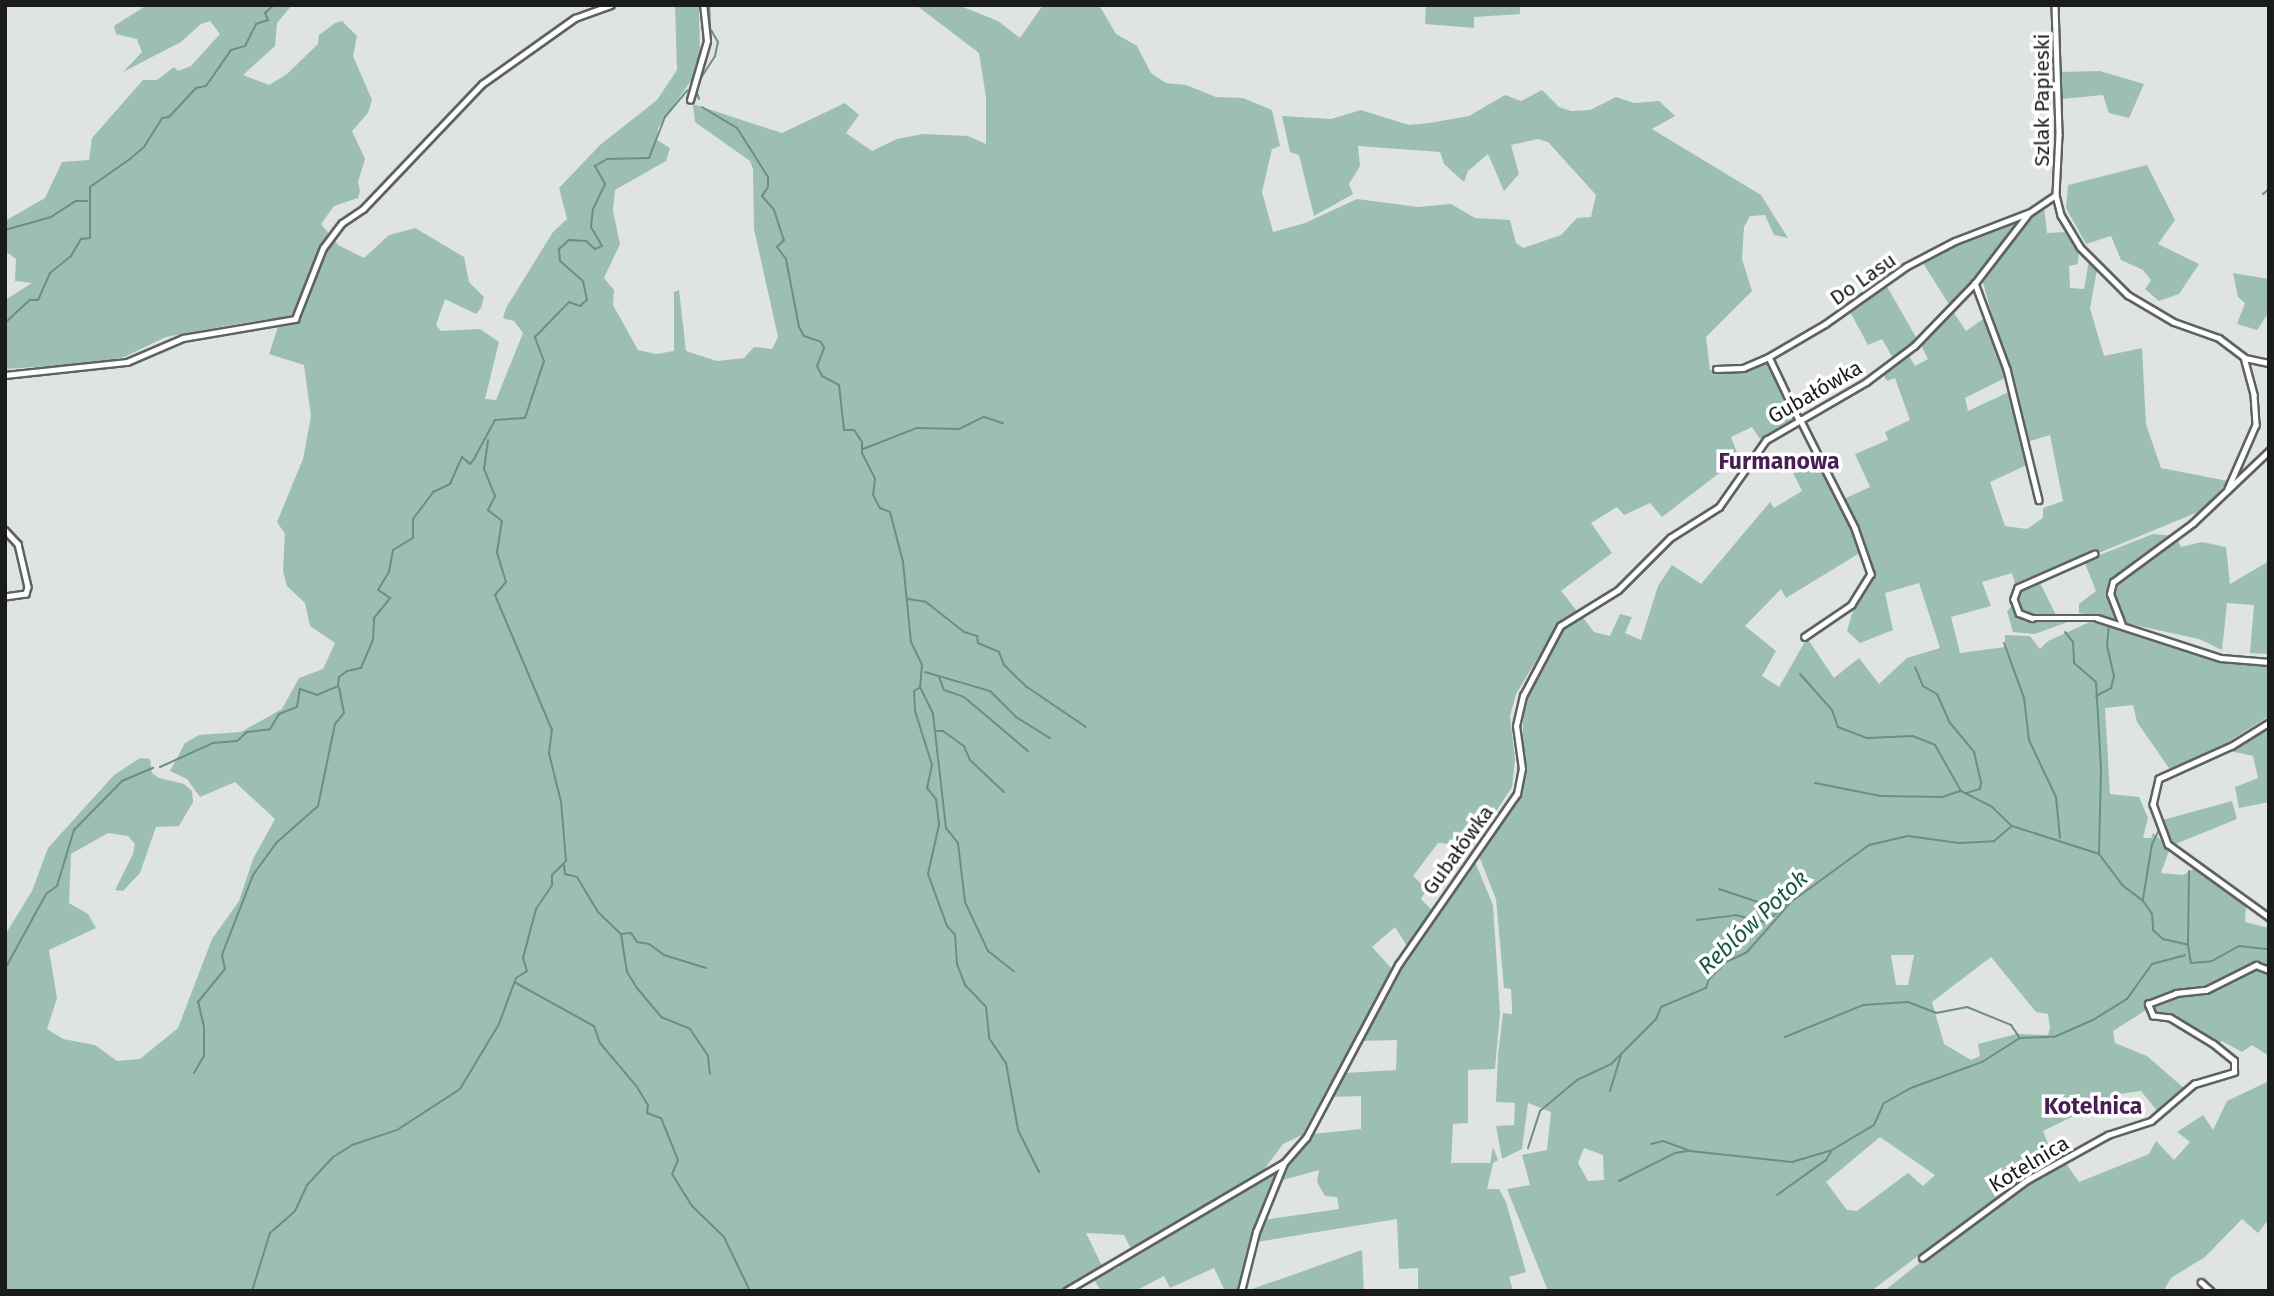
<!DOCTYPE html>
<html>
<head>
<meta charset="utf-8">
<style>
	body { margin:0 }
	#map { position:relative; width:2274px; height:1296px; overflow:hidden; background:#dfe4e2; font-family:"Fira Sans",sans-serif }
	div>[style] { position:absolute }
	.green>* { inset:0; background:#9dbfb1 }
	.stream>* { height:2px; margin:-1px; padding:0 1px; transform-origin:1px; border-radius:1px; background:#6d8f81 }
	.roads { filter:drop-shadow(2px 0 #5e6260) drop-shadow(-2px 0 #5e6260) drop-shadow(0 2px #5e6260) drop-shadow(0 -2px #5e6260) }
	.minor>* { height:4.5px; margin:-2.25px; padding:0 2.25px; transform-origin:2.25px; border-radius:2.25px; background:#fff }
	span { translate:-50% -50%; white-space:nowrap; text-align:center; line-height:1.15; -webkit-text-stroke:7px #fff; paint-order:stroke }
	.street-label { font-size:21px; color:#1a1b1b }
	.neighbourhood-label { font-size:23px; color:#471f54; font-weight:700 }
	.water-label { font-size:23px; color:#195a45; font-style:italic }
	.frame { position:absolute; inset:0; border:7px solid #1a1b1b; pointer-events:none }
</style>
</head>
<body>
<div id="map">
	<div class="green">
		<i style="clip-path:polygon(147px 5px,292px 5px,277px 23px,275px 46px,243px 75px,269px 85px,287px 74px,318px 44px,319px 35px,335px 23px,342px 21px,357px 36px,353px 56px,372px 100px,368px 113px,352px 131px,365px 159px,358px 182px,360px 191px,358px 198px,334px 206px,321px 224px,338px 245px,364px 258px,389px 235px,415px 228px,464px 257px,469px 282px,484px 297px,481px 308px,476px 314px,445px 299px,436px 325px,441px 331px,480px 329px,499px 342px,485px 399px,496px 400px,523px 333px,514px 321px,503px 318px,506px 308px,553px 232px,567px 219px,559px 188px,600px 145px,657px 100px,677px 70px,675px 5px,699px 5px,700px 58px,695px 75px,658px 128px,657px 140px,670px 148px,666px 161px,615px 190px,613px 211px,620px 244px,604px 278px,614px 290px,613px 305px,638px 350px,656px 354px,674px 351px,674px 292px,679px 290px,686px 351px,717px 361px,744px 358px,754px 347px,772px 349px,778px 337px,754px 229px,753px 169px,750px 161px,695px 122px,693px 104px,782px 133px,845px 103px,859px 115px,846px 133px,872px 151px,897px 139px,923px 134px,968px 136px,986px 144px,986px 97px,979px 53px,916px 5px,958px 5px,998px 21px,1020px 38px,1043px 5px,1099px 5px,1116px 34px,1137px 46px,1151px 73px,1166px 83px,1186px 85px,1216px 97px,1243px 98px,1272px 110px,1280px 146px,1272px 149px,1262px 192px,1273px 232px,1305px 223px,1357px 199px,1418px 207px,1451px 204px,1475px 218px,1510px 220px,1516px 243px,1523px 248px,1561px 235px,1577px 218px,1591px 217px,1596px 195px,1548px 142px,1538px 139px,1511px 145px,1519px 174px,1504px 191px,1488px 154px,1468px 171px,1464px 182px,1444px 164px,1440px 152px,1358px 146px,1360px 166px,1349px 184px,1353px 194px,1314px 216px,1299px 155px,1290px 152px,1282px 116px,1331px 119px,1361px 110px,1409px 125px,1429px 123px,1469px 116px,1505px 95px,1521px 101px,1542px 90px,1559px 107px,1571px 111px,1590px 110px,1616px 97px,1634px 103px,1659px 101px,1675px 116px,1652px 129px,1761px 195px,1788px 238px,1774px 235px,1765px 215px,1750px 216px,1744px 227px,1742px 259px,1752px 291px,1706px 337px,1710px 370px,1743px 369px,1772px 357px,1801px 416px,1760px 439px,1752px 427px,1731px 437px,1739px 458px,1662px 517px,1650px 503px,1624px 515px,1617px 507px,1591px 523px,1612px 553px,1561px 591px,1577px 611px,1557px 626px,1516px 694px,1510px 716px,1515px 759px,1512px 787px,1473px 846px,1438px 843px,1413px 876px,1427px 889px,1421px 899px,1432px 910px,1407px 946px,1395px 927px,1372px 947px,1392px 969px,1302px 1135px,1283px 1144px,1263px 1171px,1131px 1249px,1124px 1235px,1086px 1233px,1103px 1268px,1062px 1291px,5px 1291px,5px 935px,32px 891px,48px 848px,114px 775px,140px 758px,150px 759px,152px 773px,159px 778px,184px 784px,192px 791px,193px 802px,179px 826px,156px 827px,140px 873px,123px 891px,115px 890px,133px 854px,135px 844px,128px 836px,108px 833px,71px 854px,69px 903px,88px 914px,96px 928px,49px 950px,57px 998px,47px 1029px,63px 1039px,95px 1045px,117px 1061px,140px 1059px,178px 1028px,212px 939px,239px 901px,253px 859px,275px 819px,235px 782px,200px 797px,187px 779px,170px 771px,185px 743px,199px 735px,241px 732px,282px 709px,299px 678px,323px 669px,335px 643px,310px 626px,305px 603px,287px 586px,283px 571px,285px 534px,277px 522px,303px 459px,311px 416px,304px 365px,269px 354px,278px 327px,269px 319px,220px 327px,166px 337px,124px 357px,97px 363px,5px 369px,5px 300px,32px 283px,15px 281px,16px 259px,5px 251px,5px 221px,45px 198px,62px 162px,89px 160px,92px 138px,143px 80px,157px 80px,174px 67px,178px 71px,191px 66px,220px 34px,210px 21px,201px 24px,181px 42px,123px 72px,142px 52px,137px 39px,116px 34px,114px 26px)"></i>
		<i style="clip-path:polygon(1426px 5px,1520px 5px,1520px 14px,1474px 17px,1474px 28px,1425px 24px)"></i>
		<i style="clip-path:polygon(2100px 71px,2144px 84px,2129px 118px,2109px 113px,2103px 95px,2062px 99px,2061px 72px)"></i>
		<i style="clip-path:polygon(2147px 165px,2175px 220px,2158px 244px,2199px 264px,2179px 294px,2159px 301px,2145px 289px,2151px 280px,2143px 270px,2121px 260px,2111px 236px,2086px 244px,2066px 208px,2068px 185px)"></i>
		<i style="clip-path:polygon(evenodd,2044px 206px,2047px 233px,2066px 232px,2079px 249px,2078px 264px,2069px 266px,2070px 288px,2084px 289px,2089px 261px,2097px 270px,2090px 308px,2104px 356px,2142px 348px,2146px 424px,2161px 468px,2228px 481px,2203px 510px,2016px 587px,2012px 573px,1982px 582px,1991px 606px,1951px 617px,1960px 653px,2005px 647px,2005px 635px,2030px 636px,2040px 649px,2048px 641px,2094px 620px,2220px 660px,2269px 665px,2269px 716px,2209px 754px,2171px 771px,2137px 722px,2133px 705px,2105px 708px,2110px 794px,2139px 797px,2148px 818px,2143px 838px,2151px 838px,2153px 833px,2170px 848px,2161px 873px,2183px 875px,2197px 867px,2246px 905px,2245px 922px,2269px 928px,2269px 969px,2255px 964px,2206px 989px,2256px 967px,2269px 972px,2269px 1056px,2252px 1045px,2242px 1052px,2222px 1041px,2217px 1046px,2178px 1021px,2177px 1015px,2146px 1010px,2113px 1031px,2115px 1043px,2147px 1056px,2185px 1089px,2158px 1112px,2141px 1091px,2119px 1094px,2043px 1131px,2055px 1162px,2015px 1184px,1871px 1291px,1548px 1291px,1507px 1189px,1530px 1185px,1522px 1155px,1547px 1150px,1551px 1112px,1528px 1103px,1522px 1149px,1502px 1159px,1496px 1126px,1514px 1125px,1515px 1103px,1496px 1102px,1498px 1055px,1503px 1013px,1512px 1014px,1512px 1007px,1511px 989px,1504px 988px,1496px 899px,1479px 856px,1520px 795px,1524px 699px,1545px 655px,1571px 620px,1581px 615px,1594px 632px,1610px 636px,1620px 614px,1632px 617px,1625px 633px,1641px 640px,1658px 586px,1672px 565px,1701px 584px,1770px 502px,1774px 508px,1802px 491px,1793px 473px,1818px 458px,1863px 551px,1786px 598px,1781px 589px,1745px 626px,1776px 651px,1762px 676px,1779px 687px,1807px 638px,1834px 678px,1859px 658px,1879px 684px,1907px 658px,1940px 648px,1919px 583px,1885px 593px,1893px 630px,1860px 643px,1847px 631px,1856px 600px,1873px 575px,1844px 499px,1870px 487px,1855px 454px,1888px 440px,1885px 432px,1910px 420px,1895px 378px,1887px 381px,1883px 374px,1908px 354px,1915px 366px,1928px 359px,1920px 343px,1952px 310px,1966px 331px,1989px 315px,2007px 377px,1965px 398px,1968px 411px,2011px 391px,2029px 464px,1990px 482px,2005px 526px,2027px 529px,2043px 518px,2043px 508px,2063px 501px,2050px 435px,2027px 442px,1982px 279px,2027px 220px,2044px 206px,1891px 955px,1914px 955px,1908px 985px,1896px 985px,1891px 955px,2044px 206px,1991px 957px,2036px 1012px,2048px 1014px,2050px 1028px,2048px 1035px,2016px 1034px,1978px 1044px,1980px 1056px,1971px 1060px,1944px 1044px,1932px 1002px,1991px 957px,2044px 206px,1880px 1137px,1935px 1175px,1923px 1186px,1908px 1173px,1857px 1211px,1847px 1210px,1826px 1182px,1880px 1137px,2044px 206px,1584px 1148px,1603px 1155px,1604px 1180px,1588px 1181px,1578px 1163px,1584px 1148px)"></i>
		<i style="clip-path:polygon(2023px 217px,1974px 280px,1950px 306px,1921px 260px)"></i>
		<i style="clip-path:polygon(2233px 273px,2269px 279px,2269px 312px,2257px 330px,2237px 324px,2245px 303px,2238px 297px)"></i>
		<i style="clip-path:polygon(1885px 283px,1917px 339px,1894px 360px,1882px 339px,1868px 345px,1849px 310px)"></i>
		<i style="clip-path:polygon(2153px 534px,2176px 536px,2181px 547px,2202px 542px,2226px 547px,2230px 584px,2269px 561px,2269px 654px,2250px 653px,2254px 605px,2227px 603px,2222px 650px,2199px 639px,2079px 613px,2079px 604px,2096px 591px,2084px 561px)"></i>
		<i style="clip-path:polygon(2038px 579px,2056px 615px,2024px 615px,2018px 594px)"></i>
		<i style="clip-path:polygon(2013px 605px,2025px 620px,2073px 620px,2035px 634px,2013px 632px,2007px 611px)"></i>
		<i style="clip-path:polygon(2269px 726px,2269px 802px,2239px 808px,2235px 787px,2258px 778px,2253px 756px,2226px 750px)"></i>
		<i style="clip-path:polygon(2232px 801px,2237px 819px,2173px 845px,2159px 821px)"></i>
		<i style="clip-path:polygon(1475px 862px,1493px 905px,1500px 1013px,1495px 1069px,1468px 1070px,1468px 1123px,1453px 1124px,1451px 1163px,1490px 1163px,1493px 1147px,1498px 1160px,1493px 1163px,1487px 1189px,1499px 1189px,1506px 1202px,1526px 1272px,1509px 1277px,1513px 1291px,1398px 1291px,1418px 1289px,1418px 1268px,1399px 1269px,1397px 1219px,1257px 1242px,1263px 1220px,1339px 1209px,1337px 1197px,1325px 1196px,1317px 1182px,1319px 1170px,1279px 1181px,1312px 1134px,1361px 1129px,1361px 1096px,1331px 1097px,1345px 1073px,1396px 1070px,1397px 1040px,1362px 1041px,1398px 967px)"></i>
		<i style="clip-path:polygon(2269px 1081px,2269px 1219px,2258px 1233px,2242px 1219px,2205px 1257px,2171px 1278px,2164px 1290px,1884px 1291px,1979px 1216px,2065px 1162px,2079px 1182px,2149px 1154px,2156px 1141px,2174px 1160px,2190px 1142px,2177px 1132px,2203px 1115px,2213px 1130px,2227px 1101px)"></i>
		<i style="clip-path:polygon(1280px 1167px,1253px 1229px,1239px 1291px,1225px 1291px,1214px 1268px,1170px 1288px,1164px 1276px,1135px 1291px,1101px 1291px,1093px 1278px,1120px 1267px,1118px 1262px)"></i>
		<i style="clip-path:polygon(1362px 1250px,1364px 1291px,1246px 1291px,1287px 1277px)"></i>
	</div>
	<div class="stream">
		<i style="left:699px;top:99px;width:13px;rotate:-108deg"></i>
		<i style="left:695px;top:87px;width:37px;rotate:-57deg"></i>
		<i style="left:715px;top:56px;width:14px;rotate:-78deg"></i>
		<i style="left:718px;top:42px;width:16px;rotate:-120deg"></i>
		<i style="left:710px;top:28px;width:23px;rotate:-92deg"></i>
		<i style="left:702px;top:107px;width:41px;rotate:31deg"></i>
		<i style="left:737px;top:128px;width:58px;rotate:57.7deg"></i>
		<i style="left:768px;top:177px;width:10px;rotate:90deg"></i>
		<i style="left:768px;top:187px;width:11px;rotate:124deg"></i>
		<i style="left:762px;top:196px;width:18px;rotate:49deg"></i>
		<i style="left:774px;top:210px;width:32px;rotate:72deg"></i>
		<i style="left:784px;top:240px;width:10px;rotate:135deg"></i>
		<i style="left:777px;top:247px;width:15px;rotate:53deg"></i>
		<i style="left:786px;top:259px;width:69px;rotate:79.2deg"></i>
		<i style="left:799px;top:327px;width:10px;rotate:61deg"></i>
		<i style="left:804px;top:336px;width:18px;rotate:19deg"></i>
		<i style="left:821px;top:342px;width:7px;rotate:63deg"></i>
		<i style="left:824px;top:348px;width:19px;rotate:111deg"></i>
		<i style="left:817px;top:366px;width:11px;rotate:63deg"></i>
		<i style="left:822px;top:376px;width:19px;rotate:28deg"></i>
		<i style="left:839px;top:385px;width:45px;rotate:83.7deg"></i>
		<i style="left:844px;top:430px;width:10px"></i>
		<i style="left:854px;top:430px;width:14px;rotate:56deg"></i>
		<i style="left:862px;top:442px;width:11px;rotate:90deg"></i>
		<i style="left:862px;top:453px;width:29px;rotate:63deg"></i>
		<i style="left:875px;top:479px;width:16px;rotate:97deg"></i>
		<i style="left:873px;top:495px;width:15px;rotate:62deg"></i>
		<i style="left:880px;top:508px;width:11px;rotate:22deg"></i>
		<i style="left:890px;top:512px;width:52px;rotate:75.4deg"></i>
		<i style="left:903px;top:562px;width:80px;rotate:84.3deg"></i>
		<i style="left:911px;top:642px;width:25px;rotate:64deg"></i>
		<i style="left:922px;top:665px;width:22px;rotate:95deg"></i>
		<i style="left:920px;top:687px;width:30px;rotate:64deg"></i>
		<i style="left:933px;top:714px;width:115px;rotate:83.5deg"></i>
		<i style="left:946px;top:828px;width:19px;rotate:51deg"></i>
		<i style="left:958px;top:843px;width:59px;rotate:83.2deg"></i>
		<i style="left:965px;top:902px;width:54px;rotate:64.9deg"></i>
		<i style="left:988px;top:951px;width:33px;rotate:38deg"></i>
		<i style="left:2263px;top:194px;width:8px;rotate:-40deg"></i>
		<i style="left:5px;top:230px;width:48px;rotate:-15.8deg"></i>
		<i style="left:51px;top:217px;width:30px;rotate:-33deg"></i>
		<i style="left:76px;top:201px;width:11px"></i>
		<i style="left:5px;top:331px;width:9px;rotate:-84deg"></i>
		<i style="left:6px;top:322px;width:33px;rotate:-43deg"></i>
		<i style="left:30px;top:300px;width:8px"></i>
		<i style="left:38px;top:300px;width:30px;rotate:-66deg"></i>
		<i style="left:50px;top:273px;width:27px;rotate:-39deg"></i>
		<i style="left:71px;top:256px;width:20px;rotate:-60deg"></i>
		<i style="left:81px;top:239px;width:9px;rotate:-6deg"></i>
		<i style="left:90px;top:238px;width:51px;rotate:-90deg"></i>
		<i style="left:90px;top:187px;width:49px;rotate:-35deg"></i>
		<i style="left:130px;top:159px;width:18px;rotate:-41deg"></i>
		<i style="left:144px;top:147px;width:34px;rotate:-58deg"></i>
		<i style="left:162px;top:118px;width:7px;rotate:-8deg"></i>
		<i style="left:169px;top:117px;width:40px;rotate:-47deg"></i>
		<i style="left:196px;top:88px;width:10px;rotate:-11deg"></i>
		<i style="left:206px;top:86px;width:44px;rotate:-55.2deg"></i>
		<i style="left:231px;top:50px;width:15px;rotate:-16deg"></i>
		<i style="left:245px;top:46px;width:25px;rotate:-63deg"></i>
		<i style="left:256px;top:24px;width:13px;rotate:-18deg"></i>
		<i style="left:268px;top:20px;width:8px;rotate:-113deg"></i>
		<i style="left:265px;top:13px;width:12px;rotate:-42deg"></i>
		<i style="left:863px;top:449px;width:58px;rotate:-21.3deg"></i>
		<i style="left:917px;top:428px;width:42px;rotate:1.4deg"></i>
		<i style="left:959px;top:429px;width:28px;rotate:-26deg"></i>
		<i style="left:984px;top:417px;width:20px;rotate:18deg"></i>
		<i style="left:908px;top:599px;width:18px;rotate:9deg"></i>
		<i style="left:926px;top:602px;width:48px;rotate:38.3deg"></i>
		<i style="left:964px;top:632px;width:14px;rotate:17deg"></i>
		<i style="left:977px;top:636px;width:7px;rotate:82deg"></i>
		<i style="left:978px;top:643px;width:23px;rotate:23deg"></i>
		<i style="left:999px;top:652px;width:14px;rotate:69deg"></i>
		<i style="left:1004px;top:665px;width:32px;rotate:44deg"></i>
		<i style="left:1027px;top:687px;width:71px;rotate:34.1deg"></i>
		<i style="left:2065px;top:632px;width:13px;rotate:51deg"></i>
		<i style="left:2073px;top:642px;width:21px;rotate:87deg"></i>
		<i style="left:2074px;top:663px;width:29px;rotate:41deg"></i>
		<i style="left:2096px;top:682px;width:88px;rotate:86.7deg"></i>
		<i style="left:2101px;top:770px;width:84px;rotate:91.4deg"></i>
		<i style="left:2004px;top:643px;width:59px;rotate:70deg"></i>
		<i style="left:2024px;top:698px;width:42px;rotate:83.2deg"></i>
		<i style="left:2029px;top:740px;width:63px;rotate:64.7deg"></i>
		<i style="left:2056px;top:797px;width:41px;rotate:84.4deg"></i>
		<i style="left:1915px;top:667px;width:21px;rotate:67deg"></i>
		<i style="left:1923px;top:686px;width:16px;rotate:30deg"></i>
		<i style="left:1937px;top:694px;width:32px;rotate:66deg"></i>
		<i style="left:1950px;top:723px;width:38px;rotate:50deg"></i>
		<i style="left:1974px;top:752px;width:32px;rotate:77deg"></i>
		<i style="left:1981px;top:783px;width:6px;rotate:99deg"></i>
		<i style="left:1980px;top:789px;width:15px;rotate:164deg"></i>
		<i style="left:925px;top:672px;width:68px;rotate:16.3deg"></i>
		<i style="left:990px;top:691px;width:37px;rotate:45deg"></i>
		<i style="left:1016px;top:717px;width:40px;rotate:32deg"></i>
		<i style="left:1800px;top:674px;width:48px;rotate:48.4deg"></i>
		<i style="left:1832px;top:710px;width:18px;rotate:71deg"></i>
		<i style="left:1838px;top:727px;width:31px;rotate:21deg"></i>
		<i style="left:1867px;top:738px;width:46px;rotate:-2.5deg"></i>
		<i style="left:1913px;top:736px;width:24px;rotate:22deg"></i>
		<i style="left:1935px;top:745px;width:53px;rotate:60.5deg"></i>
		<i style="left:1961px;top:791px;width:34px;rotate:27deg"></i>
		<i style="left:1991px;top:806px;width:29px;rotate:44deg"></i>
		<i style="left:2012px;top:826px;width:91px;rotate:17.8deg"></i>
		<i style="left:2099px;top:854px;width:39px;rotate:53deg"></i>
		<i style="left:2122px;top:885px;width:26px;rotate:37deg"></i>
		<i style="left:2143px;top:901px;width:16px;rotate:55deg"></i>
		<i style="left:2152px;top:914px;width:16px;rotate:86deg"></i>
		<i style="left:2153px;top:930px;width:13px;rotate:42deg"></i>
		<i style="left:2163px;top:939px;width:26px;rotate:13deg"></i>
		<i style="left:2188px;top:945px;width:18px;rotate:81deg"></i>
		<i style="left:2191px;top:963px;width:21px;rotate:-5deg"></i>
		<i style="left:2212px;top:961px;width:31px;rotate:-29deg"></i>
		<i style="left:2239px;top:946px;width:30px;rotate:6deg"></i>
		<i style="left:939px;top:677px;width:14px;rotate:69deg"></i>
		<i style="left:944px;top:690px;width:21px;rotate:19deg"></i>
		<i style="left:964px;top:697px;width:84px;rotate:40.2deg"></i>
		<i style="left:919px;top:688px;width:6px;rotate:149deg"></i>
		<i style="left:914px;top:691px;width:20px;rotate:87deg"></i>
		<i style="left:915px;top:711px;width:57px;rotate:72.5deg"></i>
		<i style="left:932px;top:765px;width:24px;rotate:102deg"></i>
		<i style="left:927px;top:788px;width:14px;rotate:51deg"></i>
		<i style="left:936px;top:799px;width:26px;rotate:83deg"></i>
		<i style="left:939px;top:825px;width:50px;rotate:102.7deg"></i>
		<i style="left:928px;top:874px;width:55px;rotate:69.9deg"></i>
		<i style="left:947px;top:926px;width:12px;rotate:48deg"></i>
		<i style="left:955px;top:935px;width:29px;rotate:86deg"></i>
		<i style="left:957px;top:964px;width:22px;rotate:69deg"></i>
		<i style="left:965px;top:985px;width:30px;rotate:46deg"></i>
		<i style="left:986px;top:1007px;width:31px;rotate:84deg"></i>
		<i style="left:989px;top:1038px;width:30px;rotate:56deg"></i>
		<i style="left:1006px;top:1063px;width:68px;rotate:79.8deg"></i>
		<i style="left:1018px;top:1130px;width:47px;rotate:63.4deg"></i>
		<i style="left:2096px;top:696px;width:17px;rotate:-28deg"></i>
		<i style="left:2111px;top:688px;width:12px;rotate:-76deg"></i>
		<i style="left:2114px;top:676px;width:31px;rotate:-103deg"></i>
		<i style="left:2107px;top:646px;width:21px;rotate:-85deg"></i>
		<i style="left:936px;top:731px;width:7px"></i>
		<i style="left:943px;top:731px;width:26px;rotate:36deg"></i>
		<i style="left:964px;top:746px;width:15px;rotate:67deg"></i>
		<i style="left:970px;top:760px;width:47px;rotate:43.3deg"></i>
		<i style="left:160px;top:767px;width:58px;rotate:-24.4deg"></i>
		<i style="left:213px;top:743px;width:24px;rotate:-5deg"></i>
		<i style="left:237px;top:741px;width:13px;rotate:-42deg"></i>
		<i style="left:247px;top:732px;width:23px;rotate:-7deg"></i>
		<i style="left:270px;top:729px;width:17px;rotate:-59deg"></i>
		<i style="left:279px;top:714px;width:19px;rotate:-21deg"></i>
		<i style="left:297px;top:707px;width:18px;rotate:-81deg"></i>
		<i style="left:300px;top:689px;width:18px;rotate:19deg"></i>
		<i style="left:317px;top:695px;width:23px;rotate:-23deg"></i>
		<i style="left:338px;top:686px;width:9px;rotate:-84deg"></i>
		<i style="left:339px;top:677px;width:10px;rotate:-37deg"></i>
		<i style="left:347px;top:671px;width:14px;rotate:-12deg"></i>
		<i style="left:361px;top:668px;width:30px;rotate:-67deg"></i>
		<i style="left:373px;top:640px;width:22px;rotate:-87deg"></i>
		<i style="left:374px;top:618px;width:26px;rotate:-51deg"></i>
		<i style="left:390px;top:598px;width:14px;rotate:-146deg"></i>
		<i style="left:378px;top:590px;width:21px;rotate:-59deg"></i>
		<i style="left:389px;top:572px;width:22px;rotate:-80deg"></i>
		<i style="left:393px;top:550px;width:23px;rotate:-31deg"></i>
		<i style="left:413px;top:538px;width:19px;rotate:-90deg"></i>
		<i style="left:413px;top:519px;width:34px;rotate:-53deg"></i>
		<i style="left:433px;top:492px;width:19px;rotate:-25deg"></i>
		<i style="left:450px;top:484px;width:30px;rotate:-66deg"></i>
		<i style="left:462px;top:457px;width:11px;rotate:41deg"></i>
		<i style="left:470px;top:464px;width:6px;rotate:-51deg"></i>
		<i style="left:474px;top:459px;width:44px;rotate:-61.7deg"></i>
		<i style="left:495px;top:420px;width:30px;rotate:-4deg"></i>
		<i style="left:525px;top:418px;width:60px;rotate:-71.6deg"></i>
		<i style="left:544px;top:361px;width:26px;rotate:-111deg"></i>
		<i style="left:535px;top:337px;width:49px;rotate:-45.8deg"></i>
		<i style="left:569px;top:302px;width:12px;rotate:20deg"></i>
		<i style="left:580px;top:306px;width:9px;rotate:-41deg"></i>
		<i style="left:587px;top:300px;width:19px;rotate:-102deg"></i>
		<i style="left:583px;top:281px;width:30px;rotate:-139deg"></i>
		<i style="left:560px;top:261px;width:12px;rotate:-95deg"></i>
		<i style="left:559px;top:249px;width:13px;rotate:-42deg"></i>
		<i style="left:569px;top:240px;width:17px;rotate:3deg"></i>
		<i style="left:586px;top:241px;width:12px;rotate:42deg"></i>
		<i style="left:595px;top:249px;width:8px;rotate:-23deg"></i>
		<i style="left:602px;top:246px;width:22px;rotate:-120deg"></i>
		<i style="left:591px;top:227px;width:18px;rotate:-84deg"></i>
		<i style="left:593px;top:209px;width:28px;rotate:-64deg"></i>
		<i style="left:605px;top:184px;width:21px;rotate:-119deg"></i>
		<i style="left:595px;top:166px;width:14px;rotate:-30deg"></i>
		<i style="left:607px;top:159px;width:42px;rotate:-1.4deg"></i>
		<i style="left:649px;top:158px;width:44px;rotate:-68.7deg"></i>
		<i style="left:665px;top:117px;width:35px;rotate:-50deg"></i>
		<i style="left:1815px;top:783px;width:67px;rotate:11.1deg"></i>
		<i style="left:1881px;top:796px;width:61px;rotate:0.9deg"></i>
		<i style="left:1942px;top:797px;width:20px;rotate:-18deg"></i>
		<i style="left:564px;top:865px;width:9px;rotate:84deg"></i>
		<i style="left:565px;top:874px;width:12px;rotate:14deg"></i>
		<i style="left:577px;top:877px;width:41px;rotate:59deg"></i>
		<i style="left:598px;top:912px;width:32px;rotate:44deg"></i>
		<i style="left:621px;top:934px;width:38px;rotate:81deg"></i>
		<i style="left:627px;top:972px;width:19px;rotate:58deg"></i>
		<i style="left:637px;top:988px;width:38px;rotate:50deg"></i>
		<i style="left:661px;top:1017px;width:31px;rotate:22deg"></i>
		<i style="left:690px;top:1029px;width:32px;rotate:56deg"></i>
		<i style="left:708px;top:1056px;width:18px;rotate:84deg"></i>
		<i style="left:1719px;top:889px;width:41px;rotate:18.4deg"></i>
		<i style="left:1758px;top:902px;width:32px;rotate:-2deg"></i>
		<i style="left:2143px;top:899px;width:56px;rotate:-80.7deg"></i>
		<i style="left:2152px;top:844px;width:13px;rotate:-63deg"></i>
		<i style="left:1697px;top:920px;width:38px;rotate:-7deg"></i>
		<i style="left:1735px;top:915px;width:32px;rotate:13deg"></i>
		<i style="left:1766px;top:922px;width:29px;rotate:-41deg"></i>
		<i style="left:621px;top:934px;width:10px;rotate:-6deg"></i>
		<i style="left:631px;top:933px;width:11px;rotate:56deg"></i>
		<i style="left:637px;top:942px;width:12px;rotate:9deg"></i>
		<i style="left:649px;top:944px;width:19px;rotate:36deg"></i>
		<i style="left:664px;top:955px;width:44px;rotate:17.2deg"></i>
		<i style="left:2188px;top:945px;width:74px;rotate:-89.2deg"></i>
		<i style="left:5px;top:969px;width:85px;rotate:-61.3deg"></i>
		<i style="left:46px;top:894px;width:14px;rotate:-36deg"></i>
		<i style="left:57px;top:886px;width:59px;rotate:-73.1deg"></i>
		<i style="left:74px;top:830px;width:69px;rotate:-45.6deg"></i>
		<i style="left:122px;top:781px;width:34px;rotate:-23deg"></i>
		<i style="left:516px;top:983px;width:89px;rotate:28.9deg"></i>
		<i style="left:594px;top:1026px;width:18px;rotate:71deg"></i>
		<i style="left:600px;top:1043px;width:57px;rotate:49.9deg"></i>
		<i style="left:637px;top:1087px;width:21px;rotate:59deg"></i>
		<i style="left:648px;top:1105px;width:8px;rotate:97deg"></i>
		<i style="left:647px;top:1113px;width:15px;rotate:20deg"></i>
		<i style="left:661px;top:1118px;width:45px;rotate:68deg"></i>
		<i style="left:678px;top:1160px;width:15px;rotate:113deg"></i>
		<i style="left:672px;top:1174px;width:38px;rotate:58deg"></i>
		<i style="left:692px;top:1206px;width:45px;rotate:44.1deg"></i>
		<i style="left:724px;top:1237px;width:58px;rotate:64.3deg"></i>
		<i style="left:1785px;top:1037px;width:84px;rotate:-22.3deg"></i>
		<i style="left:1863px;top:1005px;width:45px;rotate:-3.8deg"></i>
		<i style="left:1908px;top:1002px;width:30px;rotate:21deg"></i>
		<i style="left:1936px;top:1013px;width:32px;rotate:-11deg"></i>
		<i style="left:1967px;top:1007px;width:48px;rotate:22.2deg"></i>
		<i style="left:2011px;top:1025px;width:14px;rotate:56deg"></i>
		<i style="left:194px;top:1073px;width:20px;rotate:-60deg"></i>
		<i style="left:204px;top:1056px;width:29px;rotate:-90deg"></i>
		<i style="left:204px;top:1027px;width:26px;rotate:-103deg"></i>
		<i style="left:198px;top:1002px;width:43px;rotate:-50.7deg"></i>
		<i style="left:225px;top:969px;width:14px;rotate:-102deg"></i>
		<i style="left:222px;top:955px;width:86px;rotate:-68.8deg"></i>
		<i style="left:253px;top:875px;width:39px;rotate:-54deg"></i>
		<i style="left:276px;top:843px;width:56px;rotate:-41.4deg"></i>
		<i style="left:318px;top:806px;width:84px;rotate:-78.3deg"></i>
		<i style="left:335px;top:724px;width:14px;rotate:-51deg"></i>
		<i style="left:344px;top:713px;width:26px;rotate:-101deg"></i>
		<i style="left:1610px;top:1091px;width:37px;rotate:-73deg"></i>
		<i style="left:1651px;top:1144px;width:12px;rotate:-14deg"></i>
		<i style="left:1663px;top:1141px;width:29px;rotate:20deg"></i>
		<i style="left:1690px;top:1151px;width:103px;rotate:6.2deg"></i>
		<i style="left:1792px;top:1162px;width:42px;rotate:-16.7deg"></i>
		<i style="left:1832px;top:1150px;width:49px;rotate:-30.8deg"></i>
		<i style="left:1874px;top:1125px;width:24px;rotate:-66deg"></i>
		<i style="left:1884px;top:1103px;width:31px;rotate:-29deg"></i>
		<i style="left:1911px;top:1088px;width:76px;rotate:-20.1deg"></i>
		<i style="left:1982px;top:1062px;width:45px;rotate:-32.3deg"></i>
		<i style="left:2020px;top:1038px;width:34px;rotate:-2deg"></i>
		<i style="left:2054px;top:1037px;width:43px;rotate:-23.6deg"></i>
		<i style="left:2093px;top:1020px;width:40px;rotate:-32deg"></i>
		<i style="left:2127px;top:999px;width:43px;rotate:-54.5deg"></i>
		<i style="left:2152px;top:964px;width:34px;rotate:-15deg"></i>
		<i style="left:1528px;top:1148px;width:39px;rotate:-72deg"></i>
		<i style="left:1540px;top:1111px;width:48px;rotate:-40deg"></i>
		<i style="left:1577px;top:1080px;width:38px;rotate:-25deg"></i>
		<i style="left:1611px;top:1064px;width:64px;rotate:-45deg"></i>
		<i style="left:1656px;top:1019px;width:13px;rotate:-67deg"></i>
		<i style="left:1661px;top:1007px;width:49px;rotate:-22.9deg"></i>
		<i style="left:1706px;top:988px;width:9px;rotate:-72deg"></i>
		<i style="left:1709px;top:979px;width:24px;rotate:-45deg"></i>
		<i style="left:1726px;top:962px;width:23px;rotate:-25deg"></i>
		<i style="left:1747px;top:952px;width:67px;rotate:-48.7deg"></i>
		<i style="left:1791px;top:902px;width:97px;rotate:-36.2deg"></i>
		<i style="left:1869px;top:845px;width:40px;rotate:-13deg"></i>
		<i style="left:1908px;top:836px;width:51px;rotate:7.8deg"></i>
		<i style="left:1959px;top:843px;width:35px;rotate:-3deg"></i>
		<i style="left:1994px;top:841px;width:23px;rotate:-40deg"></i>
		<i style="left:1619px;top:1181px;width:63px;rotate:-26.6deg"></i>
		<i style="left:1675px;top:1153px;width:13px;rotate:-9deg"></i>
		<i style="left:1777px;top:1195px;width:60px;rotate:-35.5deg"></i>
		<i style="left:1826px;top:1160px;width:12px;rotate:-59deg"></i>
		<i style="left:252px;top:1291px;width:61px;rotate:-72.8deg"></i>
		<i style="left:270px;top:1233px;width:33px;rotate:-41deg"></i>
		<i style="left:295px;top:1211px;width:29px;rotate:-65deg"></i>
		<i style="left:307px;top:1185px;width:38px;rotate:-47deg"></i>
		<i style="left:333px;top:1157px;width:22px;rotate:-32deg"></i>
		<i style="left:352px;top:1145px;width:47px;rotate:-18.4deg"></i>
		<i style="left:397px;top:1130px;width:75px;rotate:-33.1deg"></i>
		<i style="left:460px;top:1089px;width:76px;rotate:-59deg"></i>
		<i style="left:499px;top:1024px;width:49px;rotate:-69.7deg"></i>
		<i style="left:516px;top:978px;width:13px;rotate:-32deg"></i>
		<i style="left:527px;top:971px;width:14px;rotate:-107deg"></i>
		<i style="left:523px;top:958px;width:51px;rotate:-75.1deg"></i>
		<i style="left:536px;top:909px;width:29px;rotate:-56deg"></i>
		<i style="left:552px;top:885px;width:10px;rotate:-90deg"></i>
		<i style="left:552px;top:875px;width:20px;rotate:-45deg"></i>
		<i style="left:566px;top:861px;width:59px;rotate:-94.8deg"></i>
		<i style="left:561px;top:802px;width:50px;rotate:-103.8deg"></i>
		<i style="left:549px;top:753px;width:23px;rotate:-83deg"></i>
		<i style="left:552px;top:730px;width:147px;rotate:-112.9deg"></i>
		<i style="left:495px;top:595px;width:17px;rotate:-50deg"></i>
		<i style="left:506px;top:582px;width:31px;rotate:-107deg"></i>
		<i style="left:497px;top:552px;width:31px;rotate:-81deg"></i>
		<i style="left:502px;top:521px;width:18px;rotate:-142deg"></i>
		<i style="left:488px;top:510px;width:16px;rotate:-63deg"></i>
		<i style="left:495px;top:496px;width:29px;rotate:-112deg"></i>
		<i style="left:484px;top:469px;width:29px;rotate:-82deg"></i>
	</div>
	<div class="roads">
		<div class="minor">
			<i style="left:2055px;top:5px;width:130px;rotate:88.2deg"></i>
			<i style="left:2059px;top:135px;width:60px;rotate:92.9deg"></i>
			<i style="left:2056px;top:195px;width:21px;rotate:76deg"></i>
			<i style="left:2061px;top:215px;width:37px;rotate:59deg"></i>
			<i style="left:2080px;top:247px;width:68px;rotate:45deg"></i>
			<i style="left:2128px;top:295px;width:53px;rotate:30.4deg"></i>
			<i style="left:2174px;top:322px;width:48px;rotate:19.6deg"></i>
			<i style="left:2219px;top:338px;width:31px;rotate:37deg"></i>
			<i style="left:2244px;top:357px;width:39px;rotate:75deg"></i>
			<i style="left:2254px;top:395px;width:30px;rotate:86deg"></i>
			<i style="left:2256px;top:425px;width:70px;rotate:113.6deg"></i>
			<i style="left:690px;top:100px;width:61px;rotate:-73.9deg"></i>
			<i style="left:707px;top:41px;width:36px;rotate:-96deg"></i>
			<i style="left:1975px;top:283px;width:92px;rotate:69.6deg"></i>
			<i style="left:2007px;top:369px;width:135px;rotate:76.3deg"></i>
			<i style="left:1769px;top:357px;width:70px;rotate:64.5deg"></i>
			<i style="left:2245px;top:358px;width:25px;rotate:12deg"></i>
			<i style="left:1716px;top:369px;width:27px;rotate:-2deg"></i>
			<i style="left:1743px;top:368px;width:26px;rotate:-23deg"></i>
			<i style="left:1767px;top:358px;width:67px;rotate:-30.4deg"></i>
			<i style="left:1825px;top:324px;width:100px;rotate:-35.3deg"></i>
			<i style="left:1907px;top:266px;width:54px;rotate:-27.5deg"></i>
			<i style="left:1955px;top:241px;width:78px;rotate:-21deg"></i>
			<i style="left:5px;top:375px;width:123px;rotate:-6.1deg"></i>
			<i style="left:127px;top:362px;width:61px;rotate:-23.2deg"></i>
			<i style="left:183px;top:338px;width:114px;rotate:-9.6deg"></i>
			<i style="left:295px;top:319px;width:76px;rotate:-68.5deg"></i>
			<i style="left:323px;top:248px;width:31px;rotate:-53deg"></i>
			<i style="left:342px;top:223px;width:25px;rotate:-34deg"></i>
			<i style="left:363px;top:209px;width:173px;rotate:-46.4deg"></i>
			<i style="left:482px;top:84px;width:114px;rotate:-35.4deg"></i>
			<i style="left:575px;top:18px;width:38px;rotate:-20deg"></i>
			<i style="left:1800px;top:419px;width:122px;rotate:63.2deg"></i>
			<i style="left:1855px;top:528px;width:49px;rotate:70.8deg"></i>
			<i style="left:1871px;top:574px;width:36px;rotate:122deg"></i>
			<i style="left:1852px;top:605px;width:57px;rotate:145.8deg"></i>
			<i style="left:5px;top:530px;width:19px;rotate:47deg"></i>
			<i style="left:18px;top:544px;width:44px;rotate:76.9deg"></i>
			<i style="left:28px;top:587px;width:7px;rotate:106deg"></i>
			<i style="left:26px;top:594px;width:21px;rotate:172deg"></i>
			<i style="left:2095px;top:554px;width:84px;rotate:156.2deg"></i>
			<i style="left:2018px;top:588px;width:12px;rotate:110deg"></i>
			<i style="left:2014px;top:599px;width:15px;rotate:70deg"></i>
			<i style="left:2019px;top:613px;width:14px;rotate:21deg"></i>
			<i style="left:2032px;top:618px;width:65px"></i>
			<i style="left:2097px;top:618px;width:130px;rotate:17.9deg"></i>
			<i style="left:2221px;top:658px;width:48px;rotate:4.8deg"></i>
			<i style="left:2122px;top:625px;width:33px;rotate:-111deg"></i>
			<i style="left:2110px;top:594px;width:12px;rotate:-76deg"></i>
			<i style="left:2113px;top:582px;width:99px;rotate:-36.4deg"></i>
			<i style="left:2193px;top:523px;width:105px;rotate:-43.5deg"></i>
			<i style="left:2269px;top:723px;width:44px;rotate:148.1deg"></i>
			<i style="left:2232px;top:746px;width:80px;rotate:155.7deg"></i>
			<i style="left:2159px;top:779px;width:26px;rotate:103deg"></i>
			<i style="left:2153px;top:804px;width:43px;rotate:69.4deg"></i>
			<i style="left:2168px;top:844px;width:125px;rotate:35.9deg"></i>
			<i style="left:1922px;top:1258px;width:131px;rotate:-36.6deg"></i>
			<i style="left:2027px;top:1180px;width:93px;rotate:-29.1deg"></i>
			<i style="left:2108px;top:1135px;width:45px;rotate:-18deg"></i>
			<i style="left:2151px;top:1121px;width:57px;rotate:-40.7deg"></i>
			<i style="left:2194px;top:1084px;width:42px;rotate:-16.7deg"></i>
			<i style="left:2234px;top:1072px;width:11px;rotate:-90deg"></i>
			<i style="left:2234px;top:1061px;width:27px;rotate:-141deg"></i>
			<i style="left:2213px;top:1044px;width:50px;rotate:-148.8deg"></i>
			<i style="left:2170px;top:1018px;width:17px;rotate:-173deg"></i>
			<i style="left:2153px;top:1016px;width:13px;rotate:-113deg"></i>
			<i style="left:2148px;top:1004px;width:30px;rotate:-21deg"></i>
			<i style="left:2176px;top:993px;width:30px;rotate:-6deg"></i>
			<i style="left:2206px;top:990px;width:56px;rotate:-26.6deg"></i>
			<i style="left:2256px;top:965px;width:14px;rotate:21deg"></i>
			<i style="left:2201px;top:1282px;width:13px;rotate:42deg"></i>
			<i style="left:1066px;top:1291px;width:252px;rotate:-30.5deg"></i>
			<i style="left:1241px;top:1291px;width:61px;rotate:-75.7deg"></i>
			<i style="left:1256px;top:1232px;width:74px;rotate:-67.9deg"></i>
			<i style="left:1284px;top:1163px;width:33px;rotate:-49deg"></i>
			<i style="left:1306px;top:1138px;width:196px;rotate:-62deg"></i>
			<i style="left:1398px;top:965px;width:208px;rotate:-55.2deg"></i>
			<i style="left:1517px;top:794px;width:25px;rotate:-79deg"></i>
			<i style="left:1522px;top:769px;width:43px;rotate:-97.9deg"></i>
			<i style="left:1516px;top:726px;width:31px;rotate:-77deg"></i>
			<i style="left:1523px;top:696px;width:79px;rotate:-62.1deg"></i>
			<i style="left:1560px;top:626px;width:68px;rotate:-31.8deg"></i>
			<i style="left:1618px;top:590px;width:74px;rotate:-45deg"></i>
			<i style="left:1670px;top:538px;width:58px;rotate:-32.3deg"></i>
			<i style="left:1719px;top:507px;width:82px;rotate:-55deg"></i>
			<i style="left:1766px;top:440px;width:116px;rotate:-30.1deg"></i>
			<i style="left:1866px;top:382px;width:60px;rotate:-36.9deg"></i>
			<i style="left:1914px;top:346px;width:88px;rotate:-45.9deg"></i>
			<i style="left:1975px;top:283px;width:88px;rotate:-52.4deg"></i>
			<i style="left:2029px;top:213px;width:32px;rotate:-34deg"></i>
		</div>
	</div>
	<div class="street-label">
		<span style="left:2042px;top:100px;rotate:-90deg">Szlak Papieski</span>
		<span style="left:1863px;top:279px;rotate:-35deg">Do Lasu</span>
		<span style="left:1815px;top:392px;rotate:-30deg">Gubałówka</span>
		<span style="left:1458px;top:850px;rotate:-54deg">Gubałówka</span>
		<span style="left:2029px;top:1164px;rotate:-31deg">Kotelnica</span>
	</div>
	<div class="neighbourhood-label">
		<span style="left:1779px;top:461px">Furmanowa</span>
		<span style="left:2093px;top:1106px">Kotelnica</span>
	</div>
	<div class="water-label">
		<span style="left:1753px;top:922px;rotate:-43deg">Reblów Potok</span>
	</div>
	<div class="frame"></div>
</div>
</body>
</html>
